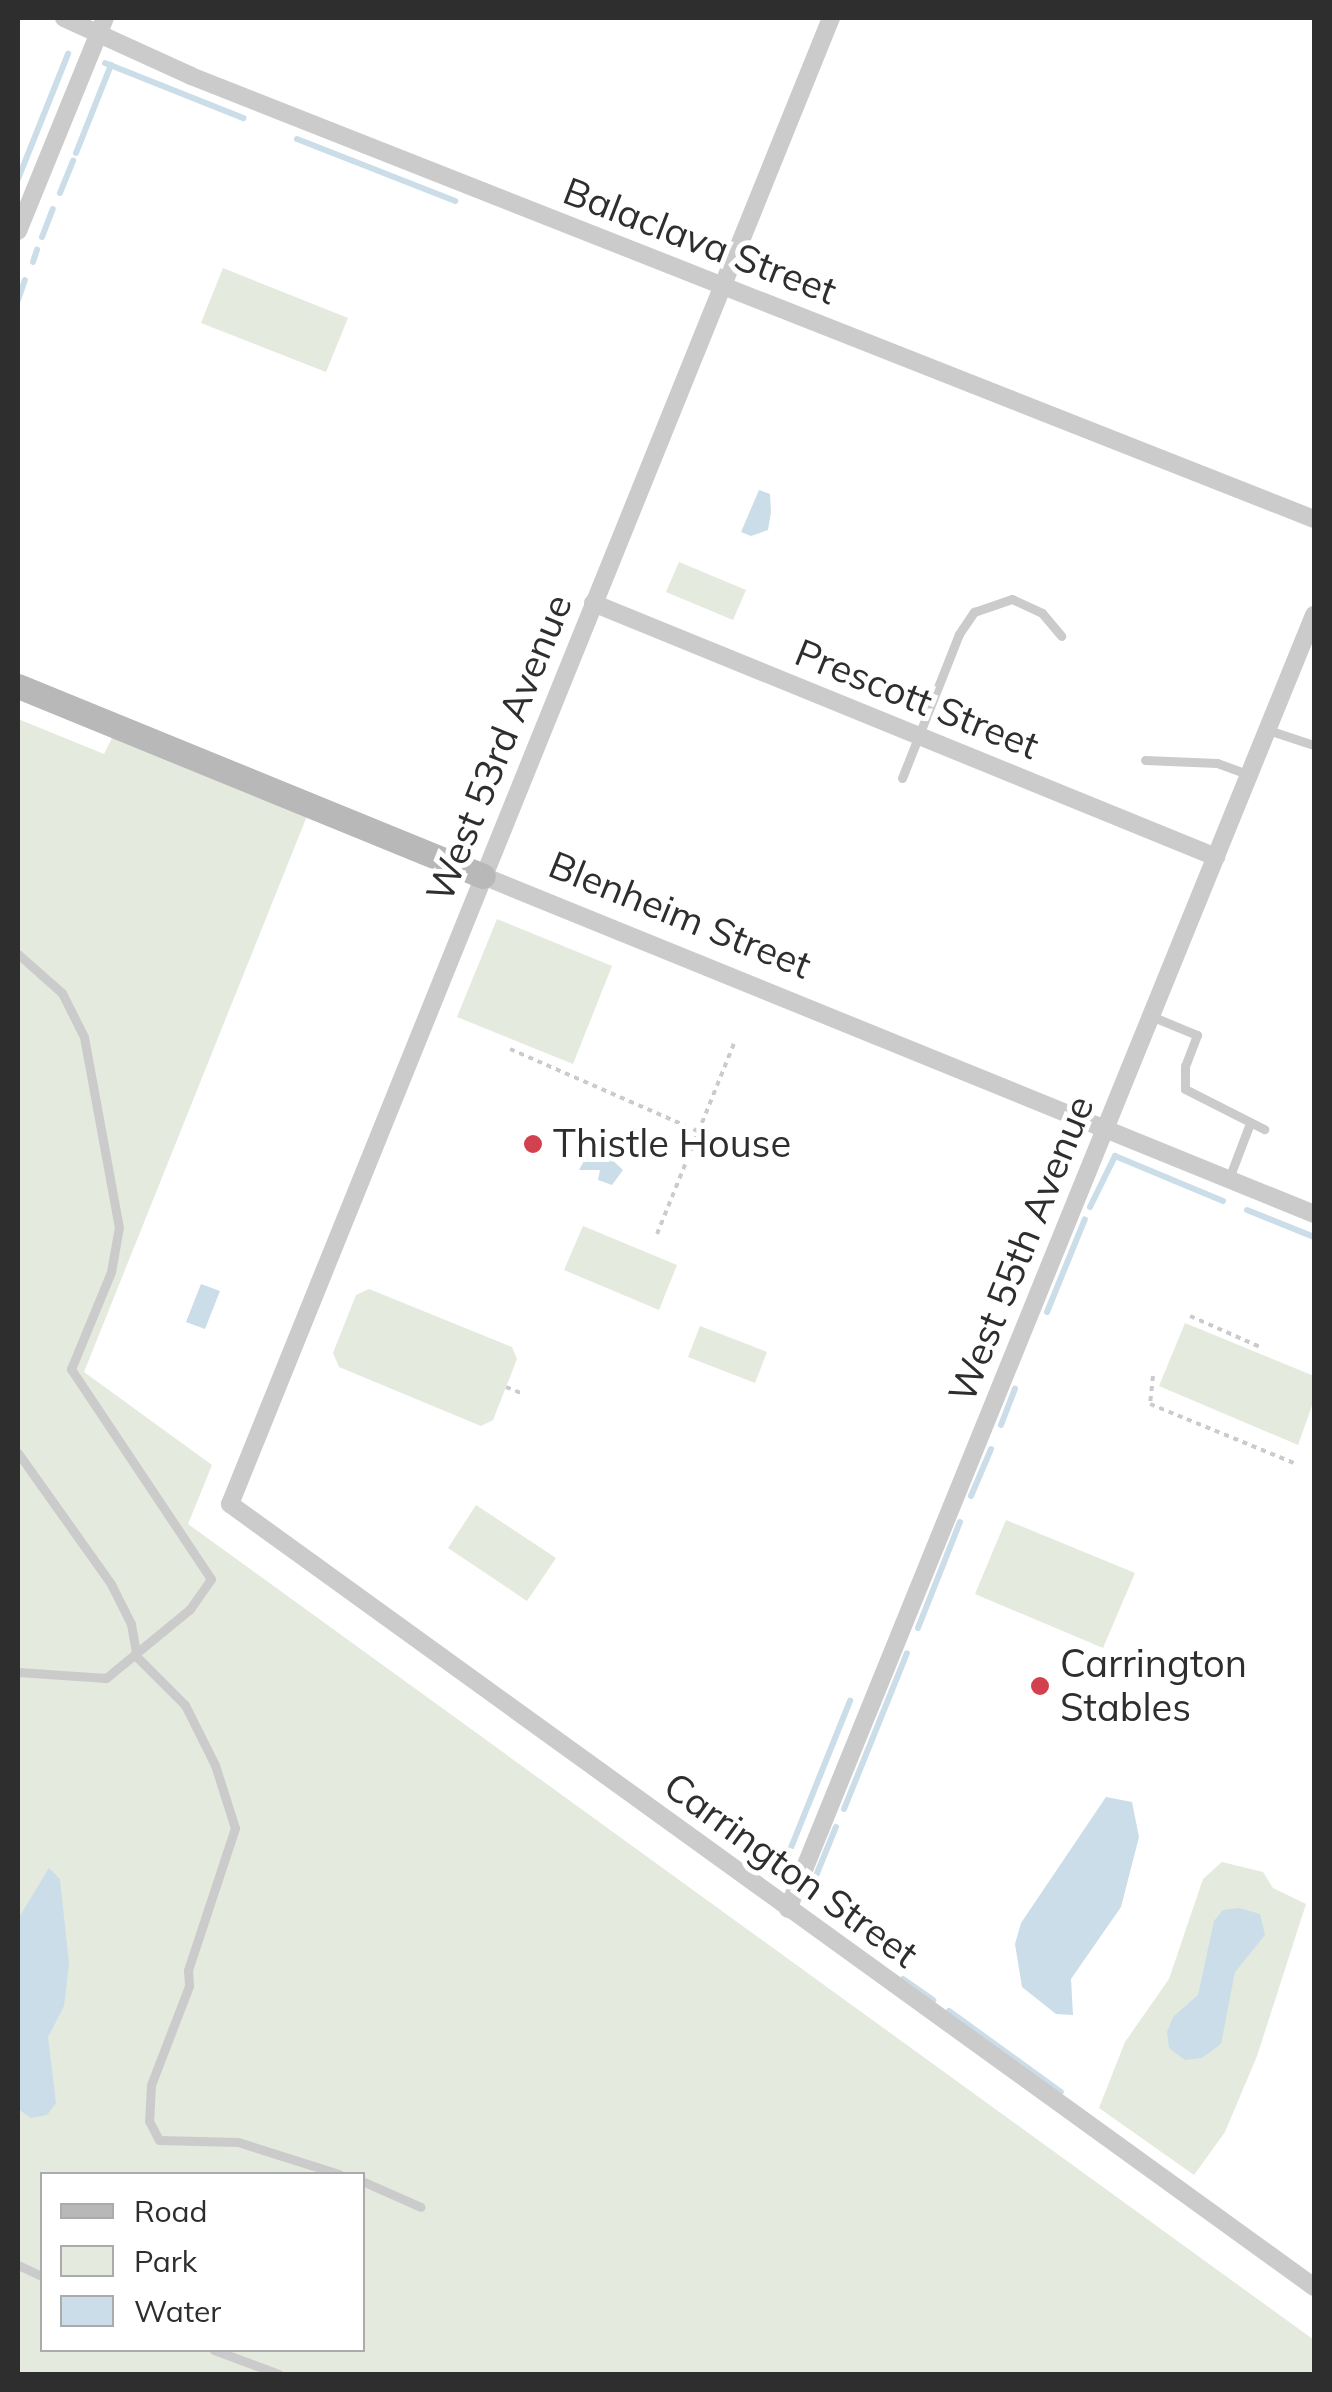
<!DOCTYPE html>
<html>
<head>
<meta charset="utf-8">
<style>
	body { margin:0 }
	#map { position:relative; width:1332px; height:2392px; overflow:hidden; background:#fff; font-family:Mulish,sans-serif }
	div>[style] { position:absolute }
	.green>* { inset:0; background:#e4eadd }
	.water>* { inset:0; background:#cbdde8 }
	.stream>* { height:6px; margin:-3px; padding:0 3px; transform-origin:3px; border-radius:3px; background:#cbdde8 }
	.path>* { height:4px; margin-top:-2px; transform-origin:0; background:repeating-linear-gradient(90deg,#cbcbcb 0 5px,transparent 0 10px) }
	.lane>* { height:9px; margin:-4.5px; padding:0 4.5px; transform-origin:4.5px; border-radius:4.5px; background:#cbcbcb }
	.street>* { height:18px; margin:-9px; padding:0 9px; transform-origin:9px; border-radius:9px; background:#cbcbcb }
	.secondary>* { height:25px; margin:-12.5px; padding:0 12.5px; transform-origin:12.5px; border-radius:12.5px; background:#b8b8b8 }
	.dots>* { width:28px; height:28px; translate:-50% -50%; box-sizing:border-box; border:5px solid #fff; border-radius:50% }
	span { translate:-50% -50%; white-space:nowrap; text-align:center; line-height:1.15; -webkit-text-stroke:10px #fff; paint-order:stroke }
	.street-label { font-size:38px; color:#2e2e2e }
	.poi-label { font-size:38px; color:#2e2e2e }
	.left { translate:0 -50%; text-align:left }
	.frame { position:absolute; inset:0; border:20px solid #2e2e2e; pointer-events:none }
	.legend { position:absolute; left:40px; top:2172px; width:325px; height:180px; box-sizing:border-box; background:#fff; border:2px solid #ababab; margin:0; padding:12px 18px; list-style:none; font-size:30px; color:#2e2e2e }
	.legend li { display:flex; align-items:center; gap:20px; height:50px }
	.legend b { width:50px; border:2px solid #ababab }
</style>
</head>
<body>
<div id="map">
	<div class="green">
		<i style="clip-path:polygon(223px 268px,348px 318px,326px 372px,201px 323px)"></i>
		<i style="clip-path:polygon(679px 562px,746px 590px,733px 620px,666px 592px)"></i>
		<i style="clip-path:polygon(evenodd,18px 719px,104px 754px,113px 736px,307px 816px,84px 1372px,212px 1465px,188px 1524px,1314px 2340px,1314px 2374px,18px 2374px,18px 719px,42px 2174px,362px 2174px,362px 2350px,42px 2350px,42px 2174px)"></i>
		<i style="clip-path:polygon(497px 919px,612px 966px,573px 1064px,457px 1017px)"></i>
		<i style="clip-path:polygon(583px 1226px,677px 1265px,659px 1310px,564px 1270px)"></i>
		<i style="clip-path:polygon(369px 1289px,512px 1347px,517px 1359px,493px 1420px,481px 1426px,339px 1367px,333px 1353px,356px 1295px)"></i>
		<i style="clip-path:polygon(1185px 1323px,1314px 1376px,1314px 1400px,1298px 1445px,1159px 1386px)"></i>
		<i style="clip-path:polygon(700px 1326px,767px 1352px,755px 1383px,688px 1357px)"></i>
		<i style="clip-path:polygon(476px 1505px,556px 1558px,527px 1601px,448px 1548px)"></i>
		<i style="clip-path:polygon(1006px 1520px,1135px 1573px,1103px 1648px,975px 1594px)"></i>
		<i style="clip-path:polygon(1222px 1862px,1263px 1872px,1273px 1888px,1306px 1904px,1257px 2056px,1225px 2132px,1194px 2175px,1099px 2108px,1125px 2042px,1169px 1979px,1203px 1879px)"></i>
	</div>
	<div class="water">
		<i style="clip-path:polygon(759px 490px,770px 494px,771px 512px,768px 530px,751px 536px,741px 532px)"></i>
		<i style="clip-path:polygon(594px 1143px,623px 1170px,612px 1185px,598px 1180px,600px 1170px,579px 1170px)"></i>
		<i style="clip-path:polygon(201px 1284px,220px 1291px,205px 1329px,186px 1322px)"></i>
		<i style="clip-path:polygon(1106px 1797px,1132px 1802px,1139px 1837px,1121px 1907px,1071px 1979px,1073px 2015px,1056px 2014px,1022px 1987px,1015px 1944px,1021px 1923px)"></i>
		<i style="clip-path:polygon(49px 1868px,60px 1879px,69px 1964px,64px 2006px,48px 2037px,56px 2103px,47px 2115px,31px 2118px,18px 2109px,18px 1919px)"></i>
		<i style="clip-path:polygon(1239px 1908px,1260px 1914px,1265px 1935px,1235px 1972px,1221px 2044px,1202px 2058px,1185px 2060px,1169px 2048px,1167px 2032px,1173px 2017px,1198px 1995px,1214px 1921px,1223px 1910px)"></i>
	</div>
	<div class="stream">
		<i style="left:105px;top:63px;width:149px;rotate:21.7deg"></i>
		<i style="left:297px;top:139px;width:170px;rotate:21.4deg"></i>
		<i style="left:76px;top:153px;width:95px;rotate:-68.3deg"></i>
		<i style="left:18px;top:179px;width:135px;rotate:-68.2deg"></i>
		<i style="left:60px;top:193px;width:35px;rotate:-68deg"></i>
		<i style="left:42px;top:237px;width:30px;rotate:-69deg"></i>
		<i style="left:33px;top:262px;width:13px;rotate:-72deg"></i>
		<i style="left:18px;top:300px;width:21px;rotate:-71deg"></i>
		<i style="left:1090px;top:1207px;width:57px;rotate:-63.9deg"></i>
		<i style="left:1115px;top:1156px;width:117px;rotate:22.6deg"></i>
		<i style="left:1247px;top:1210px;width:72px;rotate:21.9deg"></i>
		<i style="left:1047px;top:1312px;width:100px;rotate:-67.8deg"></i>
		<i style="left:1001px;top:1425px;width:39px;rotate:-69deg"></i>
		<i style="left:971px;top:1496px;width:51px;rotate:-66.9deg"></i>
		<i style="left:918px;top:1628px;width:114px;rotate:-68.4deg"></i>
		<i style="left:844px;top:1809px;width:168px;rotate:-68deg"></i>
		<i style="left:780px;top:1875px;width:188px;rotate:-68.1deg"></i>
		<i style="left:806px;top:1900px;width:79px;rotate:-67.7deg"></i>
		<i style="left:903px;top:1979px;width:37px;rotate:35deg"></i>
		<i style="left:949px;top:2011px;width:138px;rotate:35.9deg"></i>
	</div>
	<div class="path">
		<i style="left:510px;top:1049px;width:205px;rotate:23.6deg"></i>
		<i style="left:657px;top:1234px;width:208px;rotate:-68deg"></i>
		<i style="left:1190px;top:1316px;width:77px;rotate:23.9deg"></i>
		<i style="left:1153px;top:1376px;width:28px;rotate:96deg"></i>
		<i style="left:1150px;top:1404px;width:156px;rotate:22.3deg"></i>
		<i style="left:506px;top:1387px;width:16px;rotate:22deg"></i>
	</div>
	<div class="lane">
		<i style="left:1268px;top:730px;width:48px;rotate:18.1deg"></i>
		<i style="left:1145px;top:760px;width:72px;rotate:2.4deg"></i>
		<i style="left:1217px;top:763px;width:35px;rotate:20deg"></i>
		<i style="left:902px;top:778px;width:155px;rotate:-68.4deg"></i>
		<i style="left:959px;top:634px;width:27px;rotate:-56deg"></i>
		<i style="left:974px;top:612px;width:40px;rotate:-18.9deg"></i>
		<i style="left:1012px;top:599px;width:33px;rotate:25deg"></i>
		<i style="left:1042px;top:613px;width:30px;rotate:50deg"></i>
		<i style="left:18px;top:954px;width:59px;rotate:41.6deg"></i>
		<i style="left:62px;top:993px;width:49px;rotate:63.4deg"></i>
		<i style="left:84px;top:1037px;width:193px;rotate:79.6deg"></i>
		<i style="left:119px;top:1227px;width:46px;rotate:100.1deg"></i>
		<i style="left:111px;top:1272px;width:105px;rotate:112.4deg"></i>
		<i style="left:71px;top:1369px;width:252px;rotate:56.3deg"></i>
		<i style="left:211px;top:1579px;width:37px;rotate:125deg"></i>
		<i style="left:190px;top:1609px;width:109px;rotate:140.6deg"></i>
		<i style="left:106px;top:1678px;width:88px;rotate:-176.1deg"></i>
		<i style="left:1151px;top:1016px;width:50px;rotate:22.4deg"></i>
		<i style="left:1197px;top:1035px;width:33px;rotate:111deg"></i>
		<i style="left:1185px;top:1066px;width:23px;rotate:90deg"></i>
		<i style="left:1185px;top:1089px;width:89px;rotate:26.9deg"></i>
		<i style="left:1228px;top:1181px;width:62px;rotate:-69.2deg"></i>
		<i style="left:18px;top:1453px;width:161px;rotate:54.6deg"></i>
		<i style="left:111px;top:1584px;width:45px;rotate:63.4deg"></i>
		<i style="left:131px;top:1624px;width:34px;rotate:80deg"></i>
		<i style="left:137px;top:1657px;width:68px;rotate:45deg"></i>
		<i style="left:185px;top:1705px;width:67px;rotate:63.4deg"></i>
		<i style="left:215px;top:1765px;width:66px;rotate:72.4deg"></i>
		<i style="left:235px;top:1828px;width:150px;rotate:108.3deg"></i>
		<i style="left:188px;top:1970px;width:16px;rotate:86deg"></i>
		<i style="left:189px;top:1986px;width:106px;rotate:111deg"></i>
		<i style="left:151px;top:2085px;width:36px;rotate:93deg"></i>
		<i style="left:149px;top:2121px;width:21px;rotate:62deg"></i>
		<i style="left:159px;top:2140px;width:79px;rotate:1.5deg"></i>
		<i style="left:238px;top:2142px;width:106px;rotate:17.6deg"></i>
		<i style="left:362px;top:2181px;width:64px;rotate:23.8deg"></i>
		<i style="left:18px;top:2265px;width:26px;rotate:25deg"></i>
		<i style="left:214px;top:2350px;width:69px;rotate:20.3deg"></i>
	</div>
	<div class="street">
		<i style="left:64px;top:18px;width:140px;rotate:24.5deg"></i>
		<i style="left:191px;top:76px;width:1207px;rotate:21.53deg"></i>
		<i style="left:831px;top:18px;width:1603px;rotate:112.02deg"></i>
		<i style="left:230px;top:1504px;width:1337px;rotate:35.84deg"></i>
		<i style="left:18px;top:231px;width:230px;rotate:-67.8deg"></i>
		<i style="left:593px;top:603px;width:673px;rotate:22.18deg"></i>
		<i style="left:483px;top:876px;width:897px;rotate:22.13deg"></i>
		<i style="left:788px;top:1909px;width:1397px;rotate:-67.88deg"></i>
	</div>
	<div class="secondary">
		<i style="left:18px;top:686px;width:502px;rotate:22.23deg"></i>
	</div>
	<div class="dots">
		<i style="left:533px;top:1144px;background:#d3414e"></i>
		<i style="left:1040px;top:1686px;background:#d3414e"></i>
	</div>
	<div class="street-label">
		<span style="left:700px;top:241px;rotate:21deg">Balaclava Street</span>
		<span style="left:917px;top:699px;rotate:22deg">Prescott Street</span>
		<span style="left:499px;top:748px;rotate:-68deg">West 53rd Avenue</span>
		<span style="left:680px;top:915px;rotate:22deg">Blenheim Street</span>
		<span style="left:1021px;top:1249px;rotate:-68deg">West 55th Avenue</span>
		<span style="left:791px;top:1870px;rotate:36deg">Carrington Street</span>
	</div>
	<div class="poi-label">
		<span class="left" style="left:553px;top:1144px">Thistle House</span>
		<span class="left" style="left:1060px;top:1686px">Carrington<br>Stables</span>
	</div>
	<div class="frame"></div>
	<ul class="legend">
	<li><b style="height:12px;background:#b8b8b8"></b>Road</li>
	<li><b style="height:28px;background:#e4eadd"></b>Park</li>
	<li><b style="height:28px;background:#cbdde8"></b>Water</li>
	</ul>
</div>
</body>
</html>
